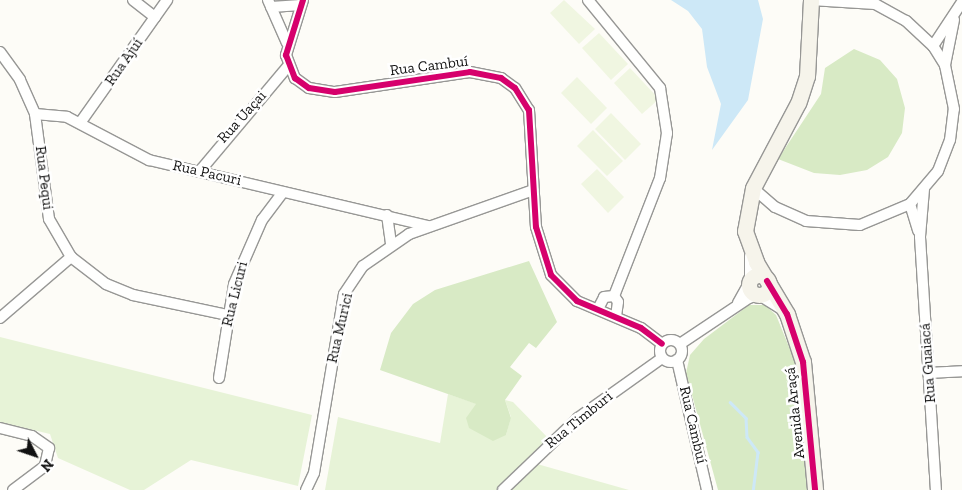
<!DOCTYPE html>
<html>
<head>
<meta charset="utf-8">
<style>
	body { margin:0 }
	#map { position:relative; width:962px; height:490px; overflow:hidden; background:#fdfcf7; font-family:"Zilla Slab",serif }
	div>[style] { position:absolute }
	.green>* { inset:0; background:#e7f3d7 }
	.forest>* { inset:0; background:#d8eac5 }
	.pitch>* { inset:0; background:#f0f6e1 }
	.water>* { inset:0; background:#cde8f7 }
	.stream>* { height:2.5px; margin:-1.25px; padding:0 1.25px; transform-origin:1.25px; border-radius:1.25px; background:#cde8f7 }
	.roads { filter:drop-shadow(1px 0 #979795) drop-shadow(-1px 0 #979795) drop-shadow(0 1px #979795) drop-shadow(0 -1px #979795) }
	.street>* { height:10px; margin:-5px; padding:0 5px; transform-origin:5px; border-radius:5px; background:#fffffe }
	.street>.ring { margin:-5px; padding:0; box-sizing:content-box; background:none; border:10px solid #fffffe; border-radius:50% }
	.secondary>* { height:15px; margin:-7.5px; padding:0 7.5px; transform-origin:7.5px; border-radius:7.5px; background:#f6f4eb }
	.secondary>.ring { margin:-7.5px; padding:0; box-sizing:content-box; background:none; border:15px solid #f6f4eb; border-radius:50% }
	.cycleway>* { height:6px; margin:-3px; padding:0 3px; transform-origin:3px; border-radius:3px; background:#d6006c }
	span { translate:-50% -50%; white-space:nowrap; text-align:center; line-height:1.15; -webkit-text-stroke:5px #fff; paint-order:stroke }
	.street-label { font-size:15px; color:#111 }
	.north { position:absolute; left:10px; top:430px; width:50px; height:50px; -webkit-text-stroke:4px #fff; paint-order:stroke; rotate:131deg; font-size:14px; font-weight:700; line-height:20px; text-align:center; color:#111 }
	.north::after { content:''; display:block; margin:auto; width:18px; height:22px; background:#111; clip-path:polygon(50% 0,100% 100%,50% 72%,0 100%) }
</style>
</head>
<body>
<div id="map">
	<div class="green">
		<i style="clip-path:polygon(0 337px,312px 415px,298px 486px,191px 460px,144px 490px,130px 490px,58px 458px,50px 434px,0 422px)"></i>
		<i style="clip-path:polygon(448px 394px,477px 404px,506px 435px,511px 417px,505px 400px,513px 402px,551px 441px,530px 462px,629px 490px,325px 490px,338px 417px,440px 443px)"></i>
	</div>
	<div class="forest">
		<i style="clip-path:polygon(854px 49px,880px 60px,897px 79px,905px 108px,902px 133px,888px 157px,867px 170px,840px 175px,814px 173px,778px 159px,821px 94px,825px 68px)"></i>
		<i style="clip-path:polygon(529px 261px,557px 322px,536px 348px,529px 343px,510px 367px,522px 376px,505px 400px,511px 418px,506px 435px,493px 441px,469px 428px,466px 418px,476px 404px,380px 370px,391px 333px,413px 304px,435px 290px)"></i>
		<i style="clip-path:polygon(749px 305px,765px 305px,776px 315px,796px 364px,808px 490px,718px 490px,686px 373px,690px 355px,704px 339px)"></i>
	</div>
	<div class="pitch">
		<i style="clip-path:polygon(564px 0,595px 29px,579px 44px,550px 13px)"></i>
		<i style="clip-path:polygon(599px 33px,628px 64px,611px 80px,582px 48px)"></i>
		<i style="clip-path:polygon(630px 68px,659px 99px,642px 114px,614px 83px)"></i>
		<i style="clip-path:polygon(577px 77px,607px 108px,591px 124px,561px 93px)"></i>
		<i style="clip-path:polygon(611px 113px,641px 144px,625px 160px,595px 129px)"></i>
		<i style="clip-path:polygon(593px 130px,623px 161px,607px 176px,577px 146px)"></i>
		<i style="clip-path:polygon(597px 169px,624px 197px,608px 213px,581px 184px)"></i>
	</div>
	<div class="water">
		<i style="clip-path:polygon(671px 0,758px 0,763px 19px,748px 100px,712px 150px,721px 104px,707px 67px,702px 29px,688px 11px)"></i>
	</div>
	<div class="stream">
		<i style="left:730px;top:402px;width:23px;rotate:45deg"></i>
		<i style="left:746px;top:418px;width:19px;rotate:87deg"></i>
		<i style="left:747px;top:437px;width:19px;rotate:54deg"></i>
		<i style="left:758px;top:452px;width:38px;rotate:97deg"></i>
	</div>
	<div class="roads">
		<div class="street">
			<i style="left:133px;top:0;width:28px;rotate:38deg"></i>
			<i style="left:268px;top:0;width:47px;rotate:66.2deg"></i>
			<i style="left:303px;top:0;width:58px;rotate:107.2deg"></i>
			<i style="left:286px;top:55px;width:25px;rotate:69deg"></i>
			<i style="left:295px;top:78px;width:17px;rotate:36deg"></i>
			<i style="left:309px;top:88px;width:26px;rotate:9deg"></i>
			<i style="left:335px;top:92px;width:136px;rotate:-8.4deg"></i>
			<i style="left:470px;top:72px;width:32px;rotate:11deg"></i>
			<i style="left:501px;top:78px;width:17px;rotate:36deg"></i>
			<i style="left:515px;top:88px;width:26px;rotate:58deg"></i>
			<i style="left:529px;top:110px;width:117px;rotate:86.6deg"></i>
			<i style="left:536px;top:227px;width:50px;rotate:72.6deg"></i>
			<i style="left:551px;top:275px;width:37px;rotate:45deg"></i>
			<i style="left:577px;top:301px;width:69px;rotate:22.9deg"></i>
			<i style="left:641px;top:328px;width:26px;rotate:37deg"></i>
			<i style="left:588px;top:0;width:114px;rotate:50.7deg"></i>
			<i style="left:660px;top:88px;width:46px;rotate:81.2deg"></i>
			<i style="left:667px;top:133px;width:46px;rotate:98.8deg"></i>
			<i style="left:660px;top:178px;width:127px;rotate:111.3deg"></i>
			<i style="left:271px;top:7px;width:30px;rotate:-4deg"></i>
			<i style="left:933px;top:46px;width:53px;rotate:-56.6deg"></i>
			<i style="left:0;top:52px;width:34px;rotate:54deg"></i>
			<i style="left:20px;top:80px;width:37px;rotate:66deg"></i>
			<i style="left:35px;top:114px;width:106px;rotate:82.4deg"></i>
			<i style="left:49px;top:219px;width:44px;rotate:59.9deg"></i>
			<i style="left:71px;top:257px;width:44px;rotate:37.6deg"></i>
			<i style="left:106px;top:284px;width:29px;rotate:22deg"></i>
			<i style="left:133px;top:295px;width:96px;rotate:12deg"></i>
			<i style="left:945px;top:65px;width:46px;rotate:-78.7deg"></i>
			<i style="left:35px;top:114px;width:32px;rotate:5deg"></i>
			<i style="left:67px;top:117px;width:93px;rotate:27.7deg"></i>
			<i style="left:149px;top:160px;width:288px;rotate:13.3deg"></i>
			<i style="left:80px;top:123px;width:151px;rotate:-54.7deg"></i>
			<i style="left:200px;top:171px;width:137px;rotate:-50deg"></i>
			<i style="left:753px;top:188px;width:29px;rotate:41deg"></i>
			<i style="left:775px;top:207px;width:34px;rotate:24deg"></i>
			<i style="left:806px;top:221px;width:54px;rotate:4.2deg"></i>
			<i style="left:860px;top:225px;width:54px;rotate:-22.8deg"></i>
			<i style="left:910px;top:204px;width:43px;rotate:-49.7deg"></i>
			<i style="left:938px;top:171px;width:33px;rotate:-69deg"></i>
			<i style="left:950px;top:140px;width:31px;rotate:-83deg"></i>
			<i style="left:954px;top:109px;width:45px;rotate:-101.6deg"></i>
			<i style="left:945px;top:65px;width:22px;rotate:-122deg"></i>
			<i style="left:933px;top:46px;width:37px;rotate:-137deg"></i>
			<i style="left:906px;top:21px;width:35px;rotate:-151deg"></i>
			<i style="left:875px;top:4px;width:64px;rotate:-176.4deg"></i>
			<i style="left:924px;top:189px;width:48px;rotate:94.8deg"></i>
			<i style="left:920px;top:237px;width:254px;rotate:86.4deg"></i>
			<i style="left:910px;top:204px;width:28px;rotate:73deg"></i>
			<i style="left:387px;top:215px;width:29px;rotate:82deg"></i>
			<i style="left:738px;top:303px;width:25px;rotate:-61deg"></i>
			<i style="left:750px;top:281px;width:25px;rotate:-90deg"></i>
			<i style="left:598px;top:309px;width:13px;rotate:-63deg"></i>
			<i style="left:604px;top:297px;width:10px;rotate:-6deg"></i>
			<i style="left:614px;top:296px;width:7px;rotate:56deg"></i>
			<i style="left:618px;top:302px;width:14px;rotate:98deg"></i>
			<i style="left:0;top:318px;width:94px;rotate:-40.7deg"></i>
			<i class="ring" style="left:660px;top:340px;width:12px;height:12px"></i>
			<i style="left:680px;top:344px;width:83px;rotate:-33.7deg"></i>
			<i style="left:749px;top:298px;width:10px;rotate:-17deg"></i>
			<i style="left:759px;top:295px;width:26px;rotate:32deg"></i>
			<i style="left:677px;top:360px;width:133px;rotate:77deg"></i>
			<i style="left:928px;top:373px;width:34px;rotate:-3deg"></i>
			<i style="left:219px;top:378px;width:95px;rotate:-80.9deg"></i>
			<i style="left:234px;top:284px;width:70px;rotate:-66.4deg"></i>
			<i style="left:262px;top:220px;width:35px;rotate:-53deg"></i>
			<i style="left:0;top:428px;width:33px;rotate:14deg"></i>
			<i style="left:32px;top:436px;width:21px;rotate:35deg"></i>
			<i style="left:49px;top:448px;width:18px;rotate:103deg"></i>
			<i style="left:45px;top:466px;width:40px;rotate:143deg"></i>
			<i style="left:306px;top:490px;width:19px;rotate:-65deg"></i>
			<i style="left:314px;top:473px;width:181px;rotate:-80.5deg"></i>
			<i style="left:344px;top:294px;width:34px;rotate:-56deg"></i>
			<i style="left:363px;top:266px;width:56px;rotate:-34.8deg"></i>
			<i style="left:409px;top:234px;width:132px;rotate:-19.5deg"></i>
			<i style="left:503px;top:490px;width:104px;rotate:-43.8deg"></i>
			<i style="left:578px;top:418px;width:103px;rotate:-35.5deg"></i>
		</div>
		<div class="secondary">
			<i style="left:811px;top:0;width:76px;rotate:93deg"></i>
			<i style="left:807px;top:76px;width:28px;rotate:108deg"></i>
			<i style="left:798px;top:103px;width:96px;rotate:117.9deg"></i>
			<i style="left:753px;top:188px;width:44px;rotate:100.5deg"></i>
			<i style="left:745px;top:231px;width:33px;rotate:70deg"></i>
			<i style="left:756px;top:262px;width:61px;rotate:59.2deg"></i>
			<i style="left:787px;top:314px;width:51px;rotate:71.6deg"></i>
			<i style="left:803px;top:362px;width:129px;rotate:84.6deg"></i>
			<i class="ring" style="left:749px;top:275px;width:5px;height:5px"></i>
		</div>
	</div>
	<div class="cycleway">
		<i style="left:303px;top:0;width:58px;rotate:107.2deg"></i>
		<i style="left:286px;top:55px;width:25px;rotate:69deg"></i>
		<i style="left:295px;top:78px;width:17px;rotate:36deg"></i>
		<i style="left:309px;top:88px;width:26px;rotate:9deg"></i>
		<i style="left:335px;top:92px;width:136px;rotate:-8.4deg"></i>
		<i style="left:470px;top:72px;width:32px;rotate:11deg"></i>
		<i style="left:501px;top:78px;width:17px;rotate:36deg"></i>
		<i style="left:515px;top:88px;width:26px;rotate:58deg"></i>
		<i style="left:529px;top:110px;width:117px;rotate:86.6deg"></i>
		<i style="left:536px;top:227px;width:50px;rotate:72.6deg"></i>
		<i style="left:551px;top:275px;width:37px;rotate:45deg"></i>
		<i style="left:577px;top:301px;width:69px;rotate:22.9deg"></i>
		<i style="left:641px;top:328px;width:26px;rotate:37deg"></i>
		<i style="left:767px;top:281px;width:39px;rotate:59deg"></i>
		<i style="left:787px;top:314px;width:51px;rotate:71.6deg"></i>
		<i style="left:803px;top:362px;width:129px;rotate:84.6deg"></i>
	</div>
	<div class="street-label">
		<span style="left:124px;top:62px;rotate:-55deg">Rua Ajuí</span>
		<span style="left:429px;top:66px;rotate:-7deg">Rua Cambuí</span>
		<span style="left:242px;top:117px;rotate:-48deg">Rua Uaçai</span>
		<span style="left:207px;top:173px;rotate:13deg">Rua Pacuri</span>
		<span style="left:44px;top:178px;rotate:83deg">Rua Pequi</span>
		<span style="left:235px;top:294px;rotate:-76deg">Rua Licuri</span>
		<span style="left:340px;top:328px;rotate:-77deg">Rua Murici</span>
		<span style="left:928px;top:363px;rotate:-94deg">Rua Guaiacá</span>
		<span style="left:795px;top:413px;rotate:-96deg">Avenida Araçá</span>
		<span style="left:579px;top:420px;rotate:-39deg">Rua Timburi</span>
		<span style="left:693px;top:425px;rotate:77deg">Rua Cambuí</span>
	</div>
	<div class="north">N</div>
</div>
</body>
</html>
